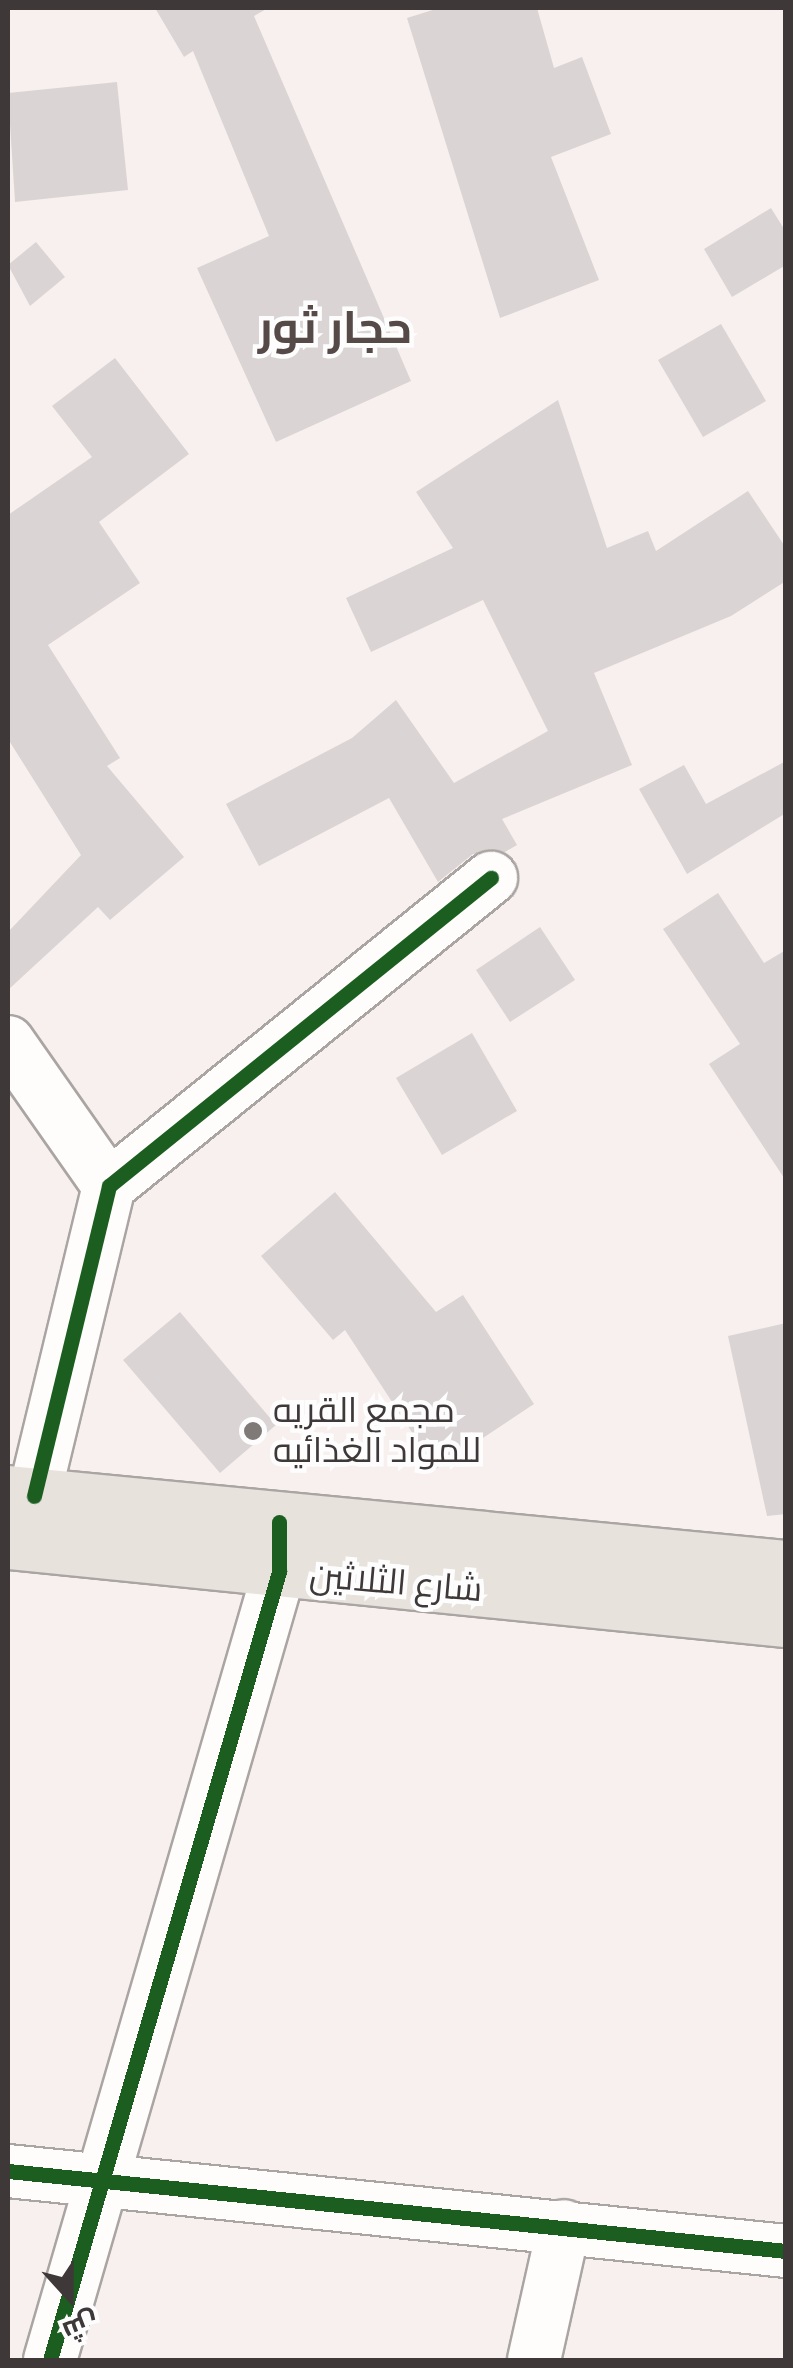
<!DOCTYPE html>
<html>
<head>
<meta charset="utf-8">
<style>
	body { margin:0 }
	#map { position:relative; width:793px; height:2368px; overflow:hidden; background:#f8f0ee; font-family:Karla,Cairo,sans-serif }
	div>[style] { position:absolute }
	.building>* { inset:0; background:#dad4d4 }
	.roads { filter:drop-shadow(2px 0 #aaa5a3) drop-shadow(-2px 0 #aaa5a3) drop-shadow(0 2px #aaa5a3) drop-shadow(0 -2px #aaa5a3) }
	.minor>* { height:52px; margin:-26px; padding:0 26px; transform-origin:26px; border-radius:26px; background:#fefdfc }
	.major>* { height:55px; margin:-27.5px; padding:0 27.5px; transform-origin:27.5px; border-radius:27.5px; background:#e8e2dd }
	.cycleway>* { height:15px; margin:-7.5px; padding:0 7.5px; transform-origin:7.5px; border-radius:7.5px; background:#1b5e20 }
	.dots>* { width:28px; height:28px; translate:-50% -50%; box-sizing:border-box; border:5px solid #fdfdfd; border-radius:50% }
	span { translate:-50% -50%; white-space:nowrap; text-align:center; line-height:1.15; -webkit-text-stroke:9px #fdfdfd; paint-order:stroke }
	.poi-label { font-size:35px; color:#3e3938 }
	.left { translate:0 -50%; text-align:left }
	.street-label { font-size:35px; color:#3e3938 }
	.district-label { font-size:45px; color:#564a49; font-weight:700 }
	.frame { position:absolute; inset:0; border:10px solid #3e3938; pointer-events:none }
	.north { position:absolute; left:20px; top:2248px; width:100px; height:100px; -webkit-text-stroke:8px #fdfdfd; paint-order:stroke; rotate:159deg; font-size:28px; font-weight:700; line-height:40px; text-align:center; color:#3e3938 }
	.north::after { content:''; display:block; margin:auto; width:35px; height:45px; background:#3e3938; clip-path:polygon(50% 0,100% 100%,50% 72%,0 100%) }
</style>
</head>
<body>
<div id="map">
	<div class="building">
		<i style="clip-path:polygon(155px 8px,268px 8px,254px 16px,411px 381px,276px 442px,197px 268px,269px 236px,193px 51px,184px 57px)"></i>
		<i style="clip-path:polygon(439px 8px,537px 8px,554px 68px,582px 57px,611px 134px,551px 157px,599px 280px,500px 318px,407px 18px)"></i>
		<i style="clip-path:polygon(117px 82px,128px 190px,15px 202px,8px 93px)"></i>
		<i style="clip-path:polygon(771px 208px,786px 232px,786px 265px,732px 297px,704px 249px)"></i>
		<i style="clip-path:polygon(36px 242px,65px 277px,30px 306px,8px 265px)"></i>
		<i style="clip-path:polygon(721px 324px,766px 401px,703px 437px,658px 360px)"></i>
		<i style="clip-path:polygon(115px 358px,189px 454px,99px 522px,140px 583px,48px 645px,120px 758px,107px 766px,184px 857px,110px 920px,98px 907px,8px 990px,8px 932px,81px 855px,8px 739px,8px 515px,92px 457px,52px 406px)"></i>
		<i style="clip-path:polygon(558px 400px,607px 548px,648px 531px,656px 551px,748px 491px,786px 548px,786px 581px,731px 616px,594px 673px,632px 765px,502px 819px,517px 845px,505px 852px,473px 854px,438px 882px,389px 798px,259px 866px,226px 804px,352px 738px,396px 700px,454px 783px,548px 731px,483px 600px,371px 652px,346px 598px,453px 548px,416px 492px)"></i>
		<i style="clip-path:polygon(786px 761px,786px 813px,687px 874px,639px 789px,684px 765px,706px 804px)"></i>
		<i style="clip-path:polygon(718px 893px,764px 963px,786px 950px,786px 1181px,709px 1064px,740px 1044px,663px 929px)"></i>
		<i style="clip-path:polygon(540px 927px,575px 980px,510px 1022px,476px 970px)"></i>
		<i style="clip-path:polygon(472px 1033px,517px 1111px,442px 1155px,396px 1078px)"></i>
		<i style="clip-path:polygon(335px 1192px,436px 1312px,463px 1295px,534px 1404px,436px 1469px,345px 1330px,333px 1340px,261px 1256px)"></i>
		<i style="clip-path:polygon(180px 1312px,276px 1425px,220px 1473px,123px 1360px)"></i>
		<i style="clip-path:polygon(786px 1323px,786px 1514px,767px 1516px,728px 1336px)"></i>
	</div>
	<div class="roads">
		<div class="minor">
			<i style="left:8px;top:1042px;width:176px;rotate:55deg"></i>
			<i style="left:34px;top:1496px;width:319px;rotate:-76.4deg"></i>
			<i style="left:109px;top:1186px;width:491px;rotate:-38.9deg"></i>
			<i style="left:8px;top:2171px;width:782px;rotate:5.87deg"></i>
			<i style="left:50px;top:2360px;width:821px;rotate:-73.8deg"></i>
			<i style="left:279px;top:1572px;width:49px;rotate:-90deg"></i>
			<i style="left:534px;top:2360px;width:137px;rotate:-77.4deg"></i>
		</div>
		<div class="major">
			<i style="left:8px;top:1493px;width:782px;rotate:5.51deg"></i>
			<i style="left:8px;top:1541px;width:782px;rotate:5.73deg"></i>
		</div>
	</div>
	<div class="cycleway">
		<i style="left:34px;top:1496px;width:319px;rotate:-76.4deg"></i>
		<i style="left:109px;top:1186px;width:491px;rotate:-38.9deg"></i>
		<i style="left:8px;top:2171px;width:782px;rotate:5.87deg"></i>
		<i style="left:50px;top:2360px;width:821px;rotate:-73.8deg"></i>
		<i style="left:279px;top:1572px;width:50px;rotate:-90deg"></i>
	</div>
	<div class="dots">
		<i style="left:253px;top:1431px;background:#7f7978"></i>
	</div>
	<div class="poi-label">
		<span class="left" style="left:273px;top:1431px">مجمع القريه<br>للمواد الغذائيه</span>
	</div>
	<div class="street-label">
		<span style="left:396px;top:1583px;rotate:5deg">شارع الثلاثين</span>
	</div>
	<div class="district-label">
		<span style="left:335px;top:329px">حجار ثور</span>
	</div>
	<div class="frame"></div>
	<div class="north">ش</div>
</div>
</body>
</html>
